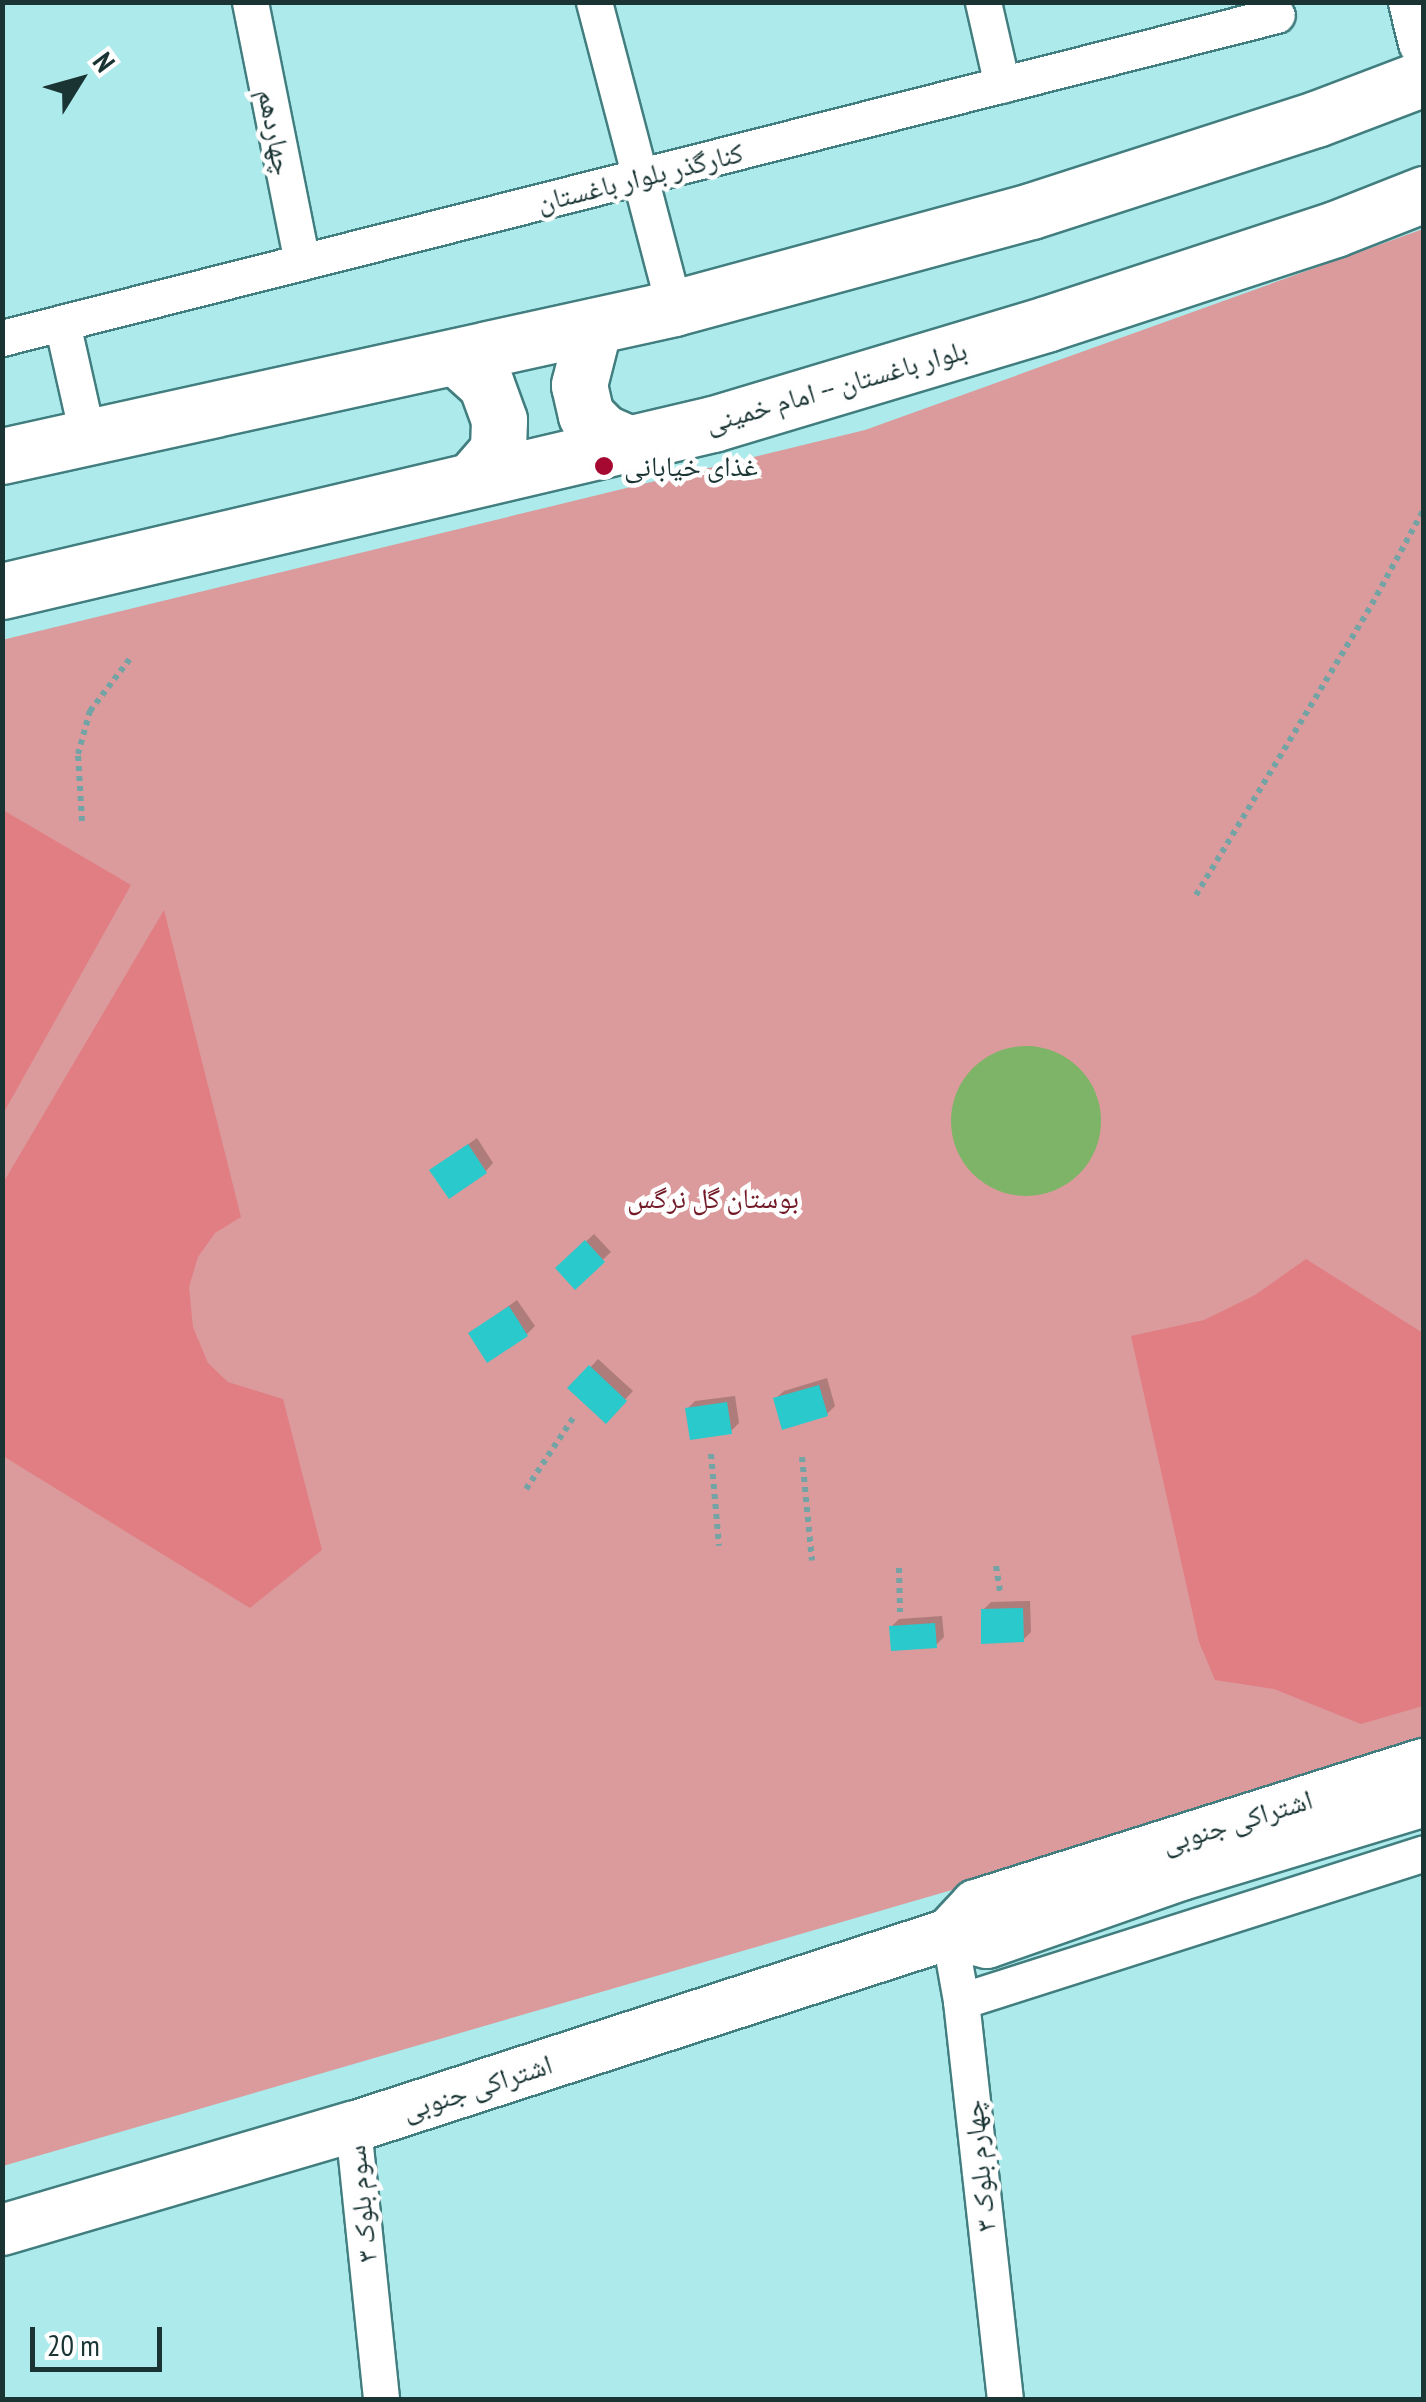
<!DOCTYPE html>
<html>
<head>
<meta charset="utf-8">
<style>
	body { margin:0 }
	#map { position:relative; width:1426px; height:2402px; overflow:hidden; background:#aceaeb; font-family:"PT Sans Narrow","Noto Naskh Arabic",sans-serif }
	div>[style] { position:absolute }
	.green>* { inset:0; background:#db9b9c }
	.forest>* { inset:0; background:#e17e83 }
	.water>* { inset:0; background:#7db467 }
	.round { border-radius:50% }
	.shadow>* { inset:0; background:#0003 }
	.building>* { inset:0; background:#2ac9cc }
	.path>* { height:6px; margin-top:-3px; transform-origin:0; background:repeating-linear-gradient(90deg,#73a3a4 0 5px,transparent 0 10px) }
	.roads { filter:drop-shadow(2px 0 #427e7f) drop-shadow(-2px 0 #427e7f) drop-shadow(0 2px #427e7f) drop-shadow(0 -2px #427e7f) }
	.street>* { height:35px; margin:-17.5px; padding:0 17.5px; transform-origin:17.5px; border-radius:17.5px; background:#fff }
	.secondary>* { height:50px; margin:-25px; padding:0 25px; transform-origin:25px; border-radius:25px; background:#fff }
	.primary>* { height:55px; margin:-27.5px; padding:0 27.5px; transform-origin:27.5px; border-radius:27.5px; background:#fff }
	.dots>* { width:28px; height:28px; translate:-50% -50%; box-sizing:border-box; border:5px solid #fefefe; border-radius:50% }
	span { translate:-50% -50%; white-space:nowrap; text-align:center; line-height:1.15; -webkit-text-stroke:9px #fefefe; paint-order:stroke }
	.street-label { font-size:28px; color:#1a3434 }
	.poi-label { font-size:28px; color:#1a3434 }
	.left { translate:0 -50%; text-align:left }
	.park-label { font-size:28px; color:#721a27 }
	.frame { position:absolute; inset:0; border:5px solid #1a3434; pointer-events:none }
	.north { position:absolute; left:30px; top:30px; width:100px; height:100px; -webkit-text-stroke:8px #fefefe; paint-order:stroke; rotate:53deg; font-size:28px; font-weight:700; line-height:40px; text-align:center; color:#1a3434 }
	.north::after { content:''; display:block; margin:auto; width:35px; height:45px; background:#1a3434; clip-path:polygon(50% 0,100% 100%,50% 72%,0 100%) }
	.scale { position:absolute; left:30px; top:2327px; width:132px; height:45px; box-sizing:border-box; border:5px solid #1a3434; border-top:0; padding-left:12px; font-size:30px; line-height:35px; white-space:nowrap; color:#1a3434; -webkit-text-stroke:8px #fefefe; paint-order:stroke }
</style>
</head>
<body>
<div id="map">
	<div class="green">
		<i style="clip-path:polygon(1423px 229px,1423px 1753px,3px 2166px,2px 640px,865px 430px)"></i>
	</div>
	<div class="forest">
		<i style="clip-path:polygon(3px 810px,131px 885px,3px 1114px)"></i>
		<i style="clip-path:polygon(164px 910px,241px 1217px,215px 1233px,198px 1257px,189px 1287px,193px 1327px,208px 1363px,228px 1382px,283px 1399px,322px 1550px,250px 1608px,3px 1456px,3px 1183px)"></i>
		<i style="clip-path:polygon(1306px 1259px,1423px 1333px,1423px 1706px,1361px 1724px,1274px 1689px,1215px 1680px,1199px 1642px,1131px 1336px,1204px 1320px,1255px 1295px)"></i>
	</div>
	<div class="water">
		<i class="round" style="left:951px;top:1046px;width:150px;height:150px"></i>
	</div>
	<div class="shadow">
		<i style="clip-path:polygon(477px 1138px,493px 1163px,486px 1171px,432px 1170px)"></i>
		<i style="clip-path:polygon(594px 1234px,611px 1252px,575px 1286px,558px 1268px)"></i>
		<i style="clip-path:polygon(517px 1300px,535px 1326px,527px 1334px,471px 1333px)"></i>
		<i style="clip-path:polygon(598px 1359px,633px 1391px,606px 1420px,571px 1388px)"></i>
		<i style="clip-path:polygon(827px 1378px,835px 1406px,827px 1414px,776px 1398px,784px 1391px)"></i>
		<i style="clip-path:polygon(735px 1396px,739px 1423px,731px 1431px,687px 1409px,695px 1401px)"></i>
		<i style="clip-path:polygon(1030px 1601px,1031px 1632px,1023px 1640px,983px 1610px,991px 1602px)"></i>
		<i style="clip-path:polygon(942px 1616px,944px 1637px,936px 1645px,891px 1627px,899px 1619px)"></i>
	</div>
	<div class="building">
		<i style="clip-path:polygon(468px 1144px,487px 1173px,449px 1199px,429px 1170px)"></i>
		<i style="clip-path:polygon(585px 1240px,605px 1262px,575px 1290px,555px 1268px)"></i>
		<i style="clip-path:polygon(509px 1306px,528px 1336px,487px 1363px,468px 1333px)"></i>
		<i style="clip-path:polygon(589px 1365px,627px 1401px,606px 1424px,567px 1388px)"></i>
		<i style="clip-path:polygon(819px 1385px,828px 1416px,782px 1430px,773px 1398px)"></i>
		<i style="clip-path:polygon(727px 1402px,732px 1434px,690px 1440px,685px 1408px)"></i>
		<i style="clip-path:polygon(1023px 1608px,1024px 1642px,981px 1644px,981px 1609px)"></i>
		<i style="clip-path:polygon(935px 1623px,937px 1648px,891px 1651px,889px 1626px)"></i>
	</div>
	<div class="path">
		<i style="left:82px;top:821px;width:67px;rotate:-93.4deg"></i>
		<i style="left:78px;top:754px;width:45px;rotate:-74.4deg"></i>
		<i style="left:90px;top:711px;width:69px;rotate:-52.6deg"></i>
		<i style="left:1196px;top:895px;width:340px;rotate:-58.8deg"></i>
		<i style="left:1372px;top:604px;width:108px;rotate:-61.3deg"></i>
		<i style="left:711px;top:1454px;width:92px;rotate:85deg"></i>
		<i style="left:802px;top:1457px;width:104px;rotate:84.5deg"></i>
		<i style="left:526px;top:1489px;width:89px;rotate:-56.5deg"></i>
		<i style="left:996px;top:1566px;width:30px;rotate:81deg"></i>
		<i style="left:899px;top:1568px;width:44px;rotate:88.7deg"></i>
	</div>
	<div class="roads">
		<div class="street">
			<i style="left:250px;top:2px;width:265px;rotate:78.7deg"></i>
			<i style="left:594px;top:2px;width:316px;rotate:75.3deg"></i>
			<i style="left:983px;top:2px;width:85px;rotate:77.1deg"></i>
			<i style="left:62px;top:323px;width:118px;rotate:77.3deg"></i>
			<i style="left:2px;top:338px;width:1315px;rotate:-14.22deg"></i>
			<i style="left:949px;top:1934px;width:68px;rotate:79.8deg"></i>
			<i style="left:961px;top:2001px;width:401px;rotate:83.7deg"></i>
			<i style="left:961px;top:2001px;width:486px;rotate:-17.7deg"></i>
			<i style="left:353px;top:2127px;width:274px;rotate:84.1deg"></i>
		</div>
		<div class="secondary">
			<i style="left:1414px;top:2px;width:42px;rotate:76.3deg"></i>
			<i style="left:949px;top:1934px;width:39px;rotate:13deg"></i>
			<i style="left:987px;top:1943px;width:206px;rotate:-19.3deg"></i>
			<i style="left:1181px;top:1875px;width:254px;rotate:-16.9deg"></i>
			<i style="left:2px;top:2230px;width:366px;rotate:-16.4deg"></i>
			<i style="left:353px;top:2127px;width:626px;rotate:-17.94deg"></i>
			<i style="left:949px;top:1934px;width:40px;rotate:-47deg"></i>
			<i style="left:976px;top:1905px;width:470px;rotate:-17.5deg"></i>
		</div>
		<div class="primary">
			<i style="left:594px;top:326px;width:61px;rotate:104.3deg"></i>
			<i style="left:579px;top:385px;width:31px;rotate:77deg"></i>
			<i style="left:586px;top:415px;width:24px;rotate:45deg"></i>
			<i style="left:603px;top:432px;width:30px;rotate:24deg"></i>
			<i style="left:457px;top:358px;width:39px;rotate:42deg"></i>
			<i style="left:486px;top:384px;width:38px;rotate:70deg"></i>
			<i style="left:499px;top:420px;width:30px;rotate:92deg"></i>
			<i style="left:498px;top:450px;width:38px;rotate:131deg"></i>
			<i style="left:2px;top:456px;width:688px;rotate:-12.42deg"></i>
			<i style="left:674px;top:308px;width:370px;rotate:-15.2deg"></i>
			<i style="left:1031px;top:211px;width:299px;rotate:-17.9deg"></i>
			<i style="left:1316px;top:119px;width:116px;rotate:-20.8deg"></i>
			<i style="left:2px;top:591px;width:730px;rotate:-13.22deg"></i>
			<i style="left:713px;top:424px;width:348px;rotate:-16.7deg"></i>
			<i style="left:1046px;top:324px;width:304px;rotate:-18.2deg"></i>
			<i style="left:1335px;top:229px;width:96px;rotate:-21.5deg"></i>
		</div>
	</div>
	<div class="dots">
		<i style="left:604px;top:466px;background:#a50931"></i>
	</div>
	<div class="street-label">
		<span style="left:276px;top:132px;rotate:79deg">چهاردهم</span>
		<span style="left:640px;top:177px;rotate:-14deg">کنارگذر بلوار باغستان</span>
		<span style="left:836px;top:386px;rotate:-16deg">بلوار باغستان -- امام خمینی</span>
		<span style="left:1237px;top:1821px;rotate:-17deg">اشتراکی جنوبی</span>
		<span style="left:477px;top:2087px;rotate:-18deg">اشتراکی جنوبی</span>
		<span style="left:979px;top:2166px;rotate:-96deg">چهارم بلوک ۳</span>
		<span style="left:361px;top:2204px;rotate:-96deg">سوم بلوک ۳</span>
	</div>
	<div class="poi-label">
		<span class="left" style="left:624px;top:466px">غذای خیابانی</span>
	</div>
	<div class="park-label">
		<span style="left:713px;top:1198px">بوستان گل نرگس</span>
	</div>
	<div class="frame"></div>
	<div class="north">N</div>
	<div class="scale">20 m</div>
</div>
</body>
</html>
